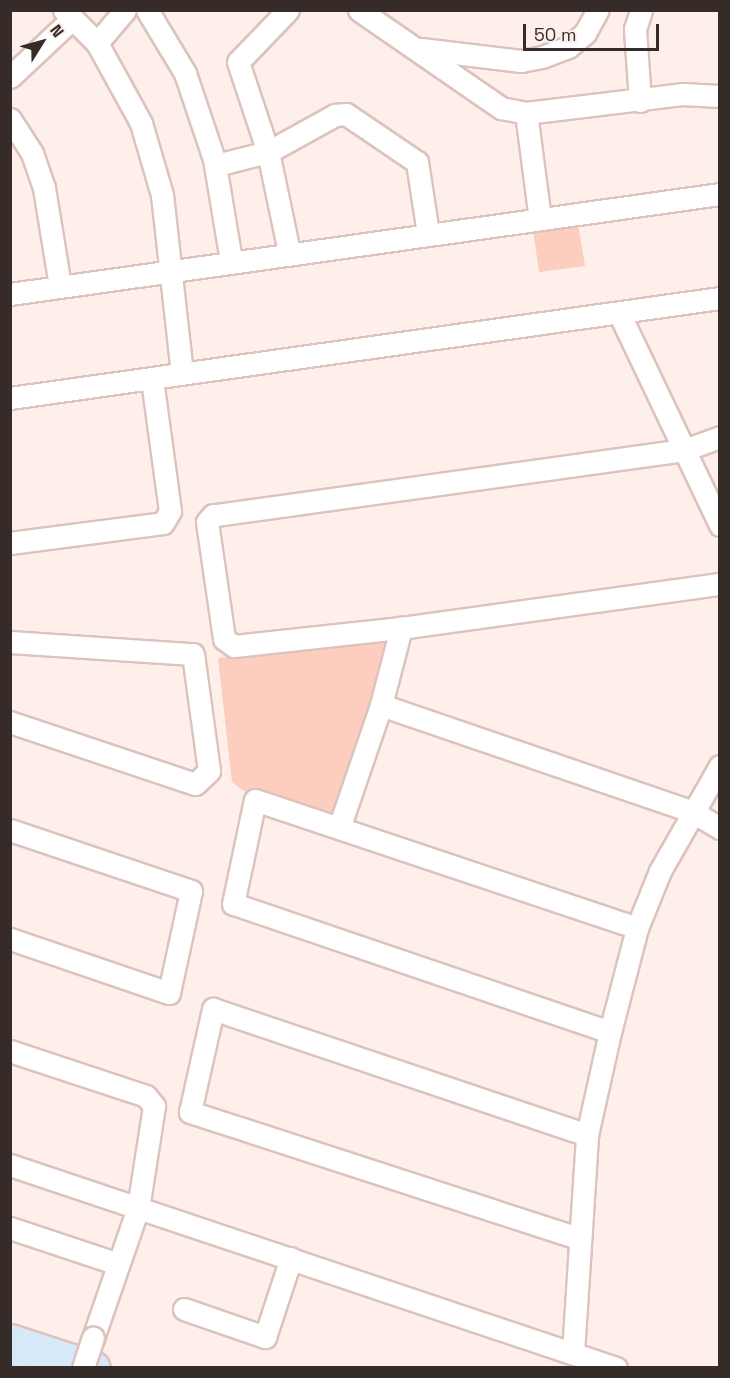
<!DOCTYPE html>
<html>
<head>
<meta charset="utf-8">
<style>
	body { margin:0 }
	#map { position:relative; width:730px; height:1378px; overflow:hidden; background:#feefeb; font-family:"Space Grotesk",sans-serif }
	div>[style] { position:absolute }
	.green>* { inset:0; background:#fdcdbf }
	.roads { filter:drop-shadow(2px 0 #dcc3bc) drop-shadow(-2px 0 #dcc3bc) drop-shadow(0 2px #dcc3bc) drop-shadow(0 -2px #dcc3bc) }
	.street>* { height:21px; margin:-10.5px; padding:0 10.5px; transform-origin:10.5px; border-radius:10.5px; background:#fff }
	.primary>* { height:33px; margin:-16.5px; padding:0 16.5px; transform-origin:16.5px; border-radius:16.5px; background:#d6e9f8 }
	.bridges { filter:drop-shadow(2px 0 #dcc3bc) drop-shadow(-2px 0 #dcc3bc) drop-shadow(0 2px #dcc3bc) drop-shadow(0 -2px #dcc3bc) }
	.street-bridge>* { height:21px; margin:-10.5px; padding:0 10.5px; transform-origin:10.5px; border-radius:10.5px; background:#fff }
	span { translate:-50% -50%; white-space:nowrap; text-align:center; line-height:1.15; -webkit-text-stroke:4.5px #feefeb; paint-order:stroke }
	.frame { position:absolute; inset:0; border:12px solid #352b29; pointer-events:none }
	.north { position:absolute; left:12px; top:12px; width:60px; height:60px; -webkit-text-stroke:4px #feefeb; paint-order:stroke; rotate:53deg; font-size:16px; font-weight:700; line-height:24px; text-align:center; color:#352b29 }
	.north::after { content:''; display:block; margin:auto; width:21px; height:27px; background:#352b29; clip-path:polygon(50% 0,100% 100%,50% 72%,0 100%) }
	.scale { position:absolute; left:523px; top:24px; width:136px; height:27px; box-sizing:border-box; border:3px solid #352b29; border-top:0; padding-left:8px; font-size:18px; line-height:21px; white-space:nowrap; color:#352b29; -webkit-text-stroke:4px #feefeb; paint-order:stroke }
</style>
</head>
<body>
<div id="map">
	<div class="green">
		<i style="clip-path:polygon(578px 223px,585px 266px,539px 272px,533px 230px)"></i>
		<i style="clip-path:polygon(378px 637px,388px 648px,332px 811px,323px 817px,242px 790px,232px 782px,218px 658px)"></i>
		<i style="clip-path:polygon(145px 1224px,98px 1367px,94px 1368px,141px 1227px)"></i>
	</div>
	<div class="roads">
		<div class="street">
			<i style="left:64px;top:10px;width:47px;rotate:45deg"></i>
			<i style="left:97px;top:43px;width:91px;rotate:61.2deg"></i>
			<i style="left:141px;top:123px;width:75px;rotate:73.7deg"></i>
			<i style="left:162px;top:195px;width:180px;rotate:83.6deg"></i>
			<i style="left:147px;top:10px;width:74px;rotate:58.9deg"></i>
			<i style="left:185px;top:73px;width:91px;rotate:71.4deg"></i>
			<i style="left:214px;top:159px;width:103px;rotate:80.5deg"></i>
			<i style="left:288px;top:10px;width:72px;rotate:133.9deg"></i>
			<i style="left:238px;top:62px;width:95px;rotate:71.6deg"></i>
			<i style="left:268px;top:152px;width:102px;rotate:78.1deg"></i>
			<i style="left:359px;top:10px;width:173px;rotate:34.6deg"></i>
			<i style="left:501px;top:108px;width:25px;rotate:11deg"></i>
			<i style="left:526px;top:113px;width:157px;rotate:-6.9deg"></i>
			<i style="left:682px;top:94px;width:38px;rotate:3deg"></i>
			<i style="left:97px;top:43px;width:43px;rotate:-49.7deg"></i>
			<i style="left:421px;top:49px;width:101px;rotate:6.8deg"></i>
			<i style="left:521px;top:61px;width:21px;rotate:-11deg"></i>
			<i style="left:542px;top:57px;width:28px;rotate:-21deg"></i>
			<i style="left:568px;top:47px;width:22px;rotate:-39deg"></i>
			<i style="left:585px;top:33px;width:26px;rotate:-61deg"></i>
			<i style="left:10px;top:77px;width:85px;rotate:-43.1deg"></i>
			<i style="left:640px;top:101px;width:72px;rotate:-94deg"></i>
			<i style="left:635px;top:29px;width:20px;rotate:-72deg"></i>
			<i style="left:526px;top:113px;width:107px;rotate:82.5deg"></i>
			<i style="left:10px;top:119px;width:40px;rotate:57.1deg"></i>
			<i style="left:32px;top:153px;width:37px;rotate:71deg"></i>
			<i style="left:44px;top:188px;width:99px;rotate:80.7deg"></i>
			<i style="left:216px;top:165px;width:54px;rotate:-14deg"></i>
			<i style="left:268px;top:152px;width:77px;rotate:-28.9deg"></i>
			<i style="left:335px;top:115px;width:11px;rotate:-5deg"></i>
			<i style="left:346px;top:114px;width:86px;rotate:34.1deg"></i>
			<i style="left:417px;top:162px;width:72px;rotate:81.2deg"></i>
			<i style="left:10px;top:294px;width:717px;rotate:-8.02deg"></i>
			<i style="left:619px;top:313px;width:235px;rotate:64.5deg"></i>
			<i style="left:10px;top:398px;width:717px;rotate:-8.02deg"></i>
			<i style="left:720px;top:437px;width:38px;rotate:160deg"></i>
			<i style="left:684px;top:450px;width:475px;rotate:172.1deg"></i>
			<i style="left:213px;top:515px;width:9px;rotate:131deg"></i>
			<i style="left:207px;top:522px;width:118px;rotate:81.7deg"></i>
			<i style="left:224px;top:639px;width:12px;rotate:35deg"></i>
			<i style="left:234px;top:646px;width:168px;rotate:-6.2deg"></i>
			<i style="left:401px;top:628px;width:322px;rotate:-7.9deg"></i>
			<i style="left:10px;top:543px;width:154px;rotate:-7.4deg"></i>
			<i style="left:163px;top:523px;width:14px;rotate:-60deg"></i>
			<i style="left:170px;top:511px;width:133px;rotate:-97.8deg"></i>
			<i style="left:10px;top:642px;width:183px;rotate:3.8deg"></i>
			<i style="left:193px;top:654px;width:118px;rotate:82.2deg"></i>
			<i style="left:209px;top:771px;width:19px;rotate:137deg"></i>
			<i style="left:195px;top:784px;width:195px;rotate:-161.5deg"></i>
			<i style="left:381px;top:705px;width:330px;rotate:18.9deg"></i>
			<i style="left:693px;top:812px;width:31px;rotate:31deg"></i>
			<i style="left:339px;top:828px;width:130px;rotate:-71.1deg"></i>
			<i style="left:381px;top:705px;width:80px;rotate:-75.4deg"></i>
			<i style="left:10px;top:830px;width:191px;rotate:18.6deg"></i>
			<i style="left:191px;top:891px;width:104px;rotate:102.2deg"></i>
			<i style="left:169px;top:993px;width:168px;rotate:-161.2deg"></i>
			<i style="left:610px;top:1032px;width:398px;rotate:-161.2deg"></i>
			<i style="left:233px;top:904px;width:106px;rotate:-78.1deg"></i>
			<i style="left:255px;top:800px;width:403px;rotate:18.5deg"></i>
			<i style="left:10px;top:1051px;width:143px;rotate:18.3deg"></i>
			<i style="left:146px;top:1096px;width:13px;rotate:51deg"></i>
			<i style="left:154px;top:1106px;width:103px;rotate:98.9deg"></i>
			<i style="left:138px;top:1208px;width:138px;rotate:109.1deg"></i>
			<i style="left:10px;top:1165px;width:639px;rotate:18.52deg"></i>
			<i style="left:10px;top:1228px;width:114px;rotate:18.4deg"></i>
			<i style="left:578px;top:1238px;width:408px;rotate:-162deg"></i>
			<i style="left:190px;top:1112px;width:106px;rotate:-77.4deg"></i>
			<i style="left:213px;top:1009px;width:395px;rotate:18.6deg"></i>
			<i style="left:184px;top:1309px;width:86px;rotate:19.1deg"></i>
			<i style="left:265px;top:1337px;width:83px;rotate:-71.8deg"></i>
			<i style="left:573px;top:1353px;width:218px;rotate:-86.3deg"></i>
			<i style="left:587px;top:1135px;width:106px;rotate:-77.4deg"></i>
			<i style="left:610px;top:1032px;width:107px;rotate:-75.4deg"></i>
			<i style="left:637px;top:928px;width:61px;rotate:-68deg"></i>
			<i style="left:660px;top:871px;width:121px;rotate:-60.3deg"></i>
		</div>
		<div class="primary">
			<i style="left:10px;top:1341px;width:87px;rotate:18deg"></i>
			<i style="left:10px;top:1366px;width:4px;rotate:27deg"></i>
		</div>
	</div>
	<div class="bridges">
		<div class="street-bridge">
			<i style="left:83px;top:1368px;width:32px;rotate:-72deg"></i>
		</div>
	</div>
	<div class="frame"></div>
	<div class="north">N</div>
	<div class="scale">50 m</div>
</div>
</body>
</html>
